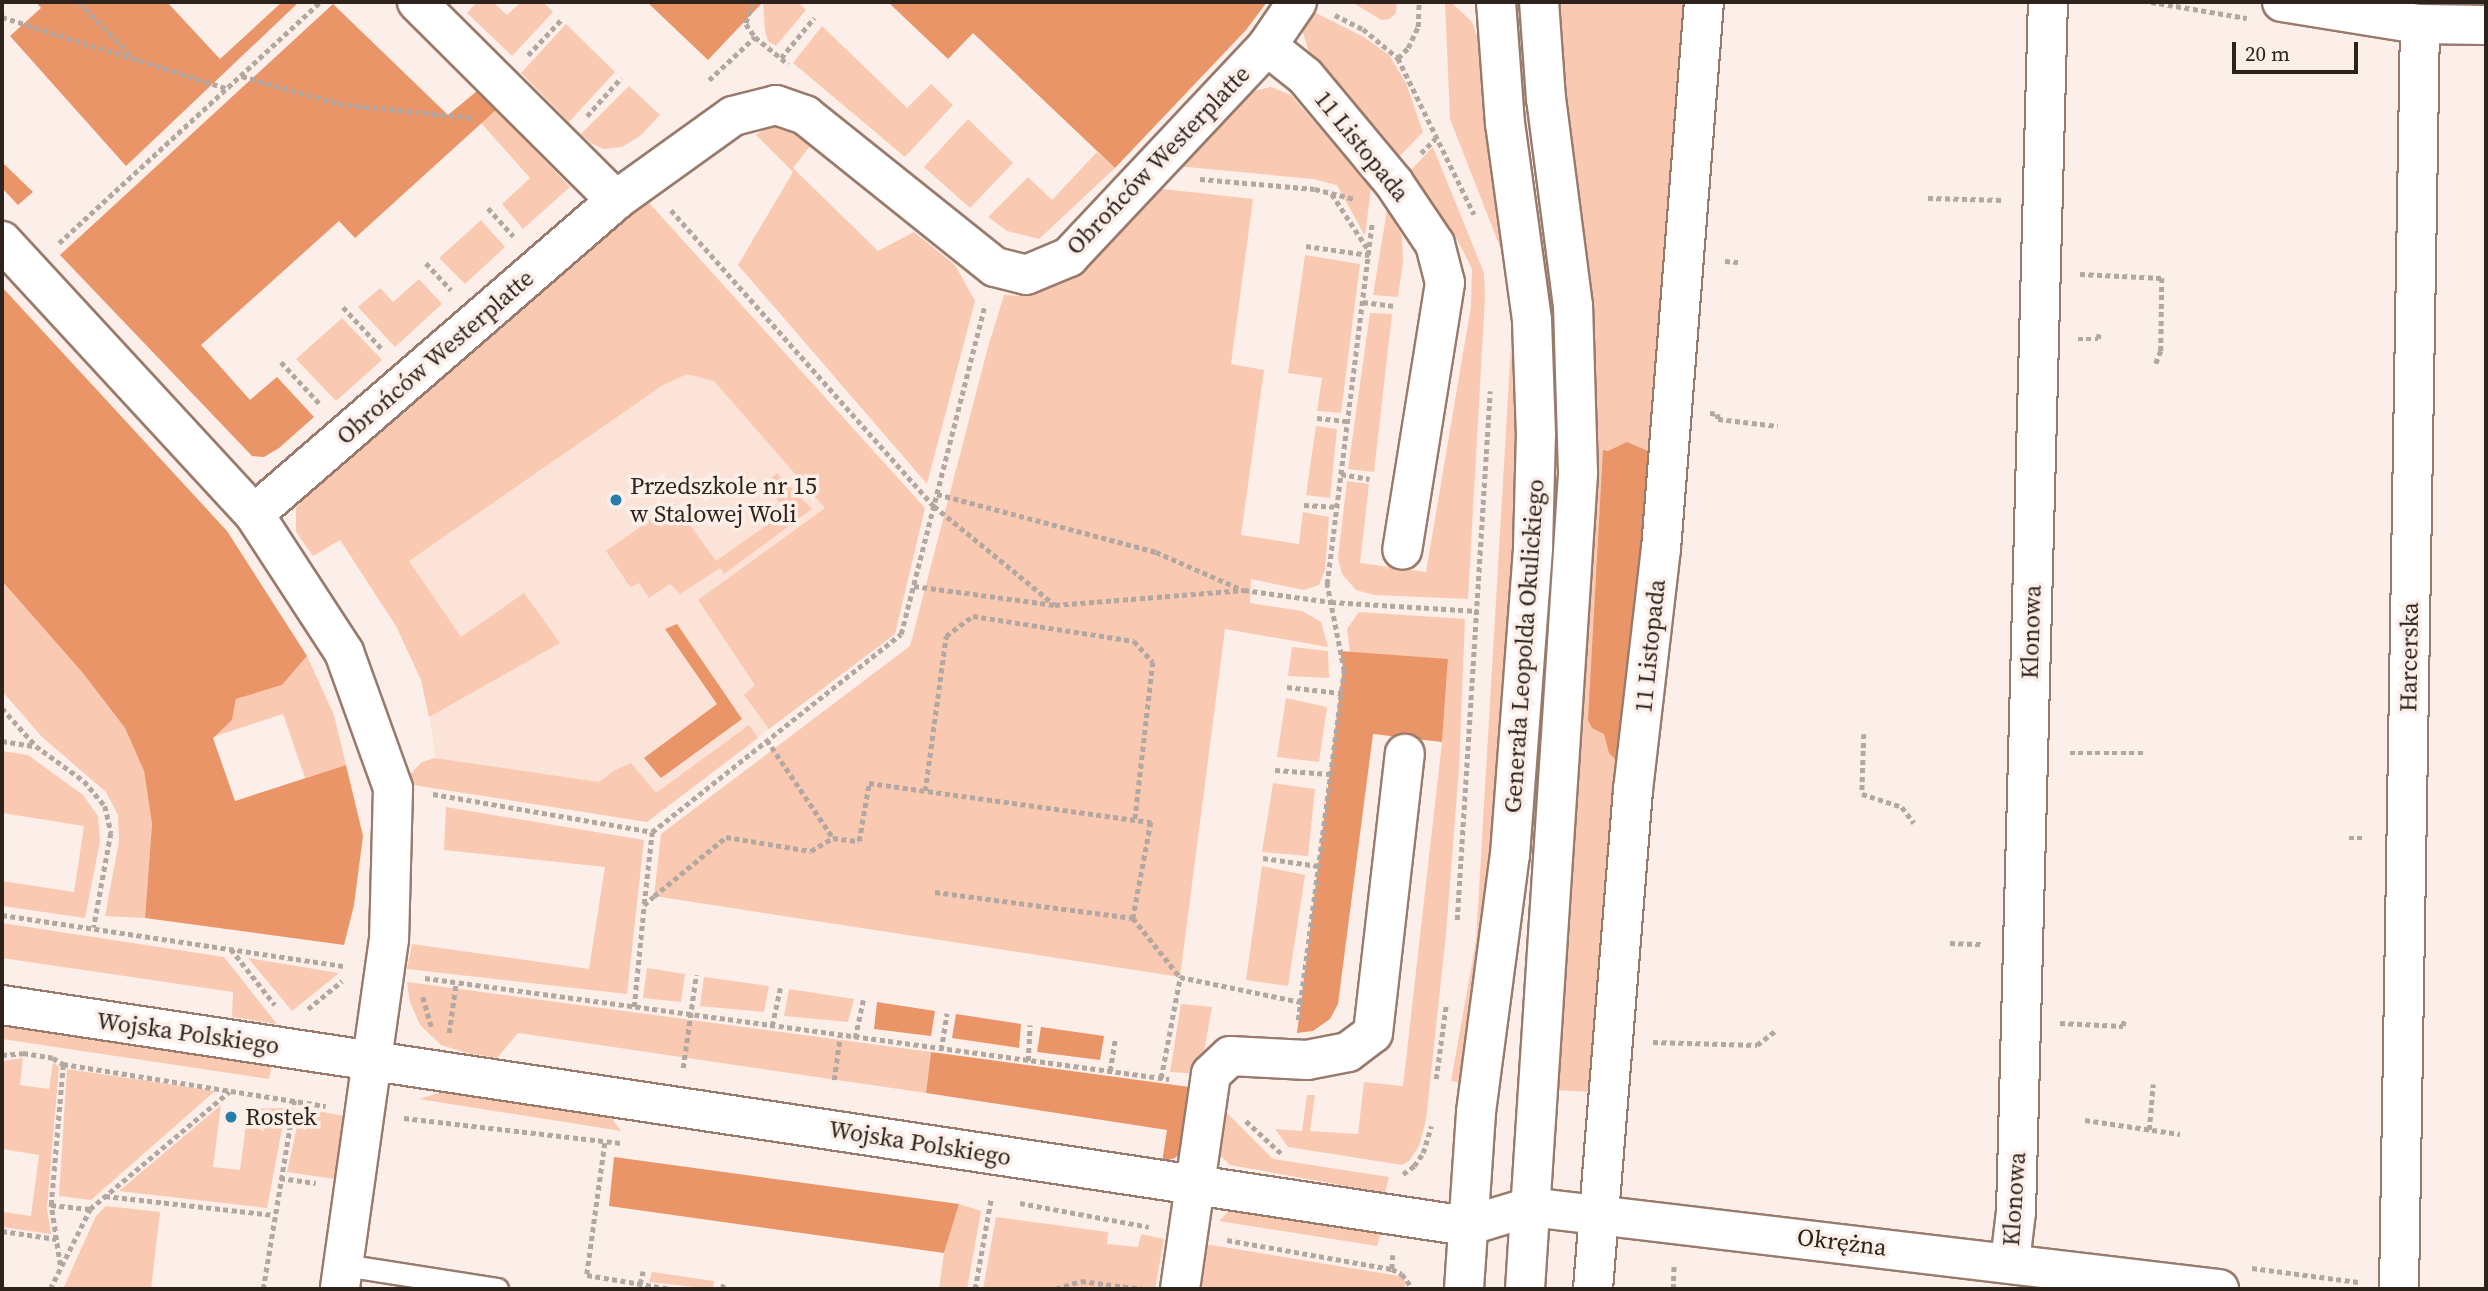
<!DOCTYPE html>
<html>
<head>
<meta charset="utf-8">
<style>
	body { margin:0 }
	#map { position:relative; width:2488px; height:1291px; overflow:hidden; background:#fcefe9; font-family:"Source Serif 4",serif }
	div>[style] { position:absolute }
	.built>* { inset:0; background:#fbe3d7 }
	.green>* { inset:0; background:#f9cab1 }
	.forest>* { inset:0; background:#e99568 }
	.path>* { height:4.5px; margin-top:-2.25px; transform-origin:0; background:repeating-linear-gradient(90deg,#b3a7a1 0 5px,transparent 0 8.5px) }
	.roads { filter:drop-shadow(2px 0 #987b6c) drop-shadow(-2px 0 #987b6c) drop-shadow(0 2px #987b6c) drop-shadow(0 -2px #987b6c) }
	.service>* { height:21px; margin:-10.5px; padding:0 10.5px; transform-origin:10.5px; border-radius:10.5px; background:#fff }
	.minor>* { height:38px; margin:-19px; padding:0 19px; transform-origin:19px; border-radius:19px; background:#fff }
	.tertiary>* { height:38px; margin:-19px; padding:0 19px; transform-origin:19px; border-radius:19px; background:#fff }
	.dots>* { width:19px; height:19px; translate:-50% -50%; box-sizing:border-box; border:4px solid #fcefe9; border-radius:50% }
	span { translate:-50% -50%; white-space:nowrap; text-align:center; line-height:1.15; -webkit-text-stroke:7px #fcefe9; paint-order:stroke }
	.street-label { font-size:24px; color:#2e221c }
	.poi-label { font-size:24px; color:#2e221c }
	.left { translate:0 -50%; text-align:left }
	.frame { position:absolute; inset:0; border:4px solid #2e221c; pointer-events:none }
	.scale { position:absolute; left:2232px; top:42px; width:126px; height:32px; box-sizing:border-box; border:4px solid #2e221c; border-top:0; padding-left:9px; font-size:21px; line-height:24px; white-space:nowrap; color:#2e221c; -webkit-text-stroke:5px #fcefe9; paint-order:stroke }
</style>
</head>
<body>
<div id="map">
	<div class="built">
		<i style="clip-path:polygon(640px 193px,925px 508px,895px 634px,647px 822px,440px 788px,425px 686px,396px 626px,309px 491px)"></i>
	</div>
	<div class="green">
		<i style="clip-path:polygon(477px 2px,493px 2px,507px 15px,521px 2px,543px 2px,553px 12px,512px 56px,467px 13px)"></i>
		<i style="clip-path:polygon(763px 2px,798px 2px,806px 10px,776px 46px,768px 41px,765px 31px)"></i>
		<i style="clip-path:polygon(1352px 2px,1397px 2px,1396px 13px,1390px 19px,1381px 20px)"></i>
		<i style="clip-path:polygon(1445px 2px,1451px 2px,1472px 22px,1485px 59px,1525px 382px,1511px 687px,1464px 1083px,1451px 1081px,1476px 941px,1513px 311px,1509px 270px,1450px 119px)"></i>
		<i style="clip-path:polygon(1552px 2px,1692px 2px,1594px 1092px,1551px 1090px,1570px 815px)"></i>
		<i style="clip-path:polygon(1306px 8px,1364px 37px,1389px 55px,1406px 83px,1423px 132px,1396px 160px,1311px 59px,1302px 29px)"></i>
		<i style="clip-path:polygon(566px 24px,615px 72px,569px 122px,521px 73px)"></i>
		<i style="clip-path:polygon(822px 26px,907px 108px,931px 84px,953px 105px,905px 157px,793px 63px)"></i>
		<i style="clip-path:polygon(629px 86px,660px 115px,640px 136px,622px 147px,603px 149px,591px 143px,581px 134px)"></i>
		<i style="clip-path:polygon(1271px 87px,1291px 95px,1371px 188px,1365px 236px,1337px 185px,1313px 179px,1176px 166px,1249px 92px)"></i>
		<i style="clip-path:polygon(496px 110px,570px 187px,523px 229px,502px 204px,530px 178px,481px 123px)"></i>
		<i style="clip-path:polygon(968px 119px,1013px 163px,970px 208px,924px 167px)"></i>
		<i style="clip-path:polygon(776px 121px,817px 137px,793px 168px,878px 251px,914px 232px,955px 265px,975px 301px,927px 484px,738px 265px,793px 172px,756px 135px)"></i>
		<i style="clip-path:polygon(1433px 147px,1484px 273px,1485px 297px,1468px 599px,1374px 595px,1356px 590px,1342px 574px,1338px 558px,1347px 481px,1369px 484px,1360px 563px,1426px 572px,1471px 306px,1472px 269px,1458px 241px,1406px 175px)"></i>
		<i style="clip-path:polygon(1097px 152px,1115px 168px,1039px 239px,1007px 231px,988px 217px,1028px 177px,1052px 200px)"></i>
		<i style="clip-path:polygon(1154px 188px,1253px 199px,1231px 364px,1264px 370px,1241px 535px,1299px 544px,1303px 512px,1329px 517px,1325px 570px,1319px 585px,1304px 590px,1251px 579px,1250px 603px,1302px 611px,1321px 622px,1328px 647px,1225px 629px,1180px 977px,654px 896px,661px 834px,910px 646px,988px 347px,1004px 295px,1025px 296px,1085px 268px)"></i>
		<i style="clip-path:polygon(640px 193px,925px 508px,895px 634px,769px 729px,744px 695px,755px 685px,698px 600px,825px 508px,714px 381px,687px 374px,663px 385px,409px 561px,461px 637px,524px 593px,560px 643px,429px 717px,421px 680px,396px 626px,340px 540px,313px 556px,296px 532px,296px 508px,309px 491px)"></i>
		<i style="clip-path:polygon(1387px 210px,1402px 236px,1403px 262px,1398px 297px,1373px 295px)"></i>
		<i style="clip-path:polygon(481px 220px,505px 247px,465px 284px,439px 258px)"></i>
		<i style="clip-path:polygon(1305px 255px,1360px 264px,1341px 413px,1317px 411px,1322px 378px,1288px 373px)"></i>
		<i style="clip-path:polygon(419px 279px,442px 304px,395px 347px,358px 307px,380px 288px,393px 302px)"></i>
		<i style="clip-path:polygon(1370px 313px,1392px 314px,1374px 472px,1348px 469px)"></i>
		<i style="clip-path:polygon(342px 318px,382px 360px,336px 401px,296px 359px)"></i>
		<i style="clip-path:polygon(1316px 426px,1337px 429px,1330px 498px,1306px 495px)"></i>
		<i style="clip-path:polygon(777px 473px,812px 509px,724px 574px,720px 568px,680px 594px,670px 584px,649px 598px,639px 583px,630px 587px,606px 551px,674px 503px,716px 561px,784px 513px,768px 481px)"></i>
		<i style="clip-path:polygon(2px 581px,82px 672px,125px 728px,144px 771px,152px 824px,145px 918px,105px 916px,119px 841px,118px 815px,106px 792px,42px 737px,2px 691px)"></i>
		<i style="clip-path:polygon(1359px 612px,1465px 619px,1459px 768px,1446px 934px,1426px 1120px,1419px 1146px,1409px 1161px,1402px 1165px,1288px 1147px,1275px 1129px,1302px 1131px,1307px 1095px,1315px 1095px,1310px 1131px,1358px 1134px,1364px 1082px,1403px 1086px,1442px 742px,1448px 660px,1350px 652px,1347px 629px)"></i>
		<i style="clip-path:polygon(1292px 647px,1328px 651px,1329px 678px,1288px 676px)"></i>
		<i style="clip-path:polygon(307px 656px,334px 715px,346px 765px,305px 778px,283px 714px,213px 737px,232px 720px,236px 699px,282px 685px)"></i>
		<i style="clip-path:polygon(1286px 698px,1327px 707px,1319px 762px,1277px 757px)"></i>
		<i style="clip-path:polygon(749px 725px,758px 738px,647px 822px,407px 784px,410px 774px,422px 762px,435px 758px,599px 782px,615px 770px,631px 763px,656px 793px)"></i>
		<i style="clip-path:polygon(2px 751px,28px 755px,83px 795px,98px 816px,100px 841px,85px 918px,2px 906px,2px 881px,74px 892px,84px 826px,2px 813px)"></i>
		<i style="clip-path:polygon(1273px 783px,1315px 789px,1308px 856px,1262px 852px)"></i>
		<i style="clip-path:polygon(446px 807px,644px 840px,627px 994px,407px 969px,412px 944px,589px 969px,605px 867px,444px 850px)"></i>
		<i style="clip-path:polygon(1262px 866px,1305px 875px,1288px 986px,1246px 980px)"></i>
		<i style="clip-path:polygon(2px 923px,224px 957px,277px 1024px,232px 1017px,233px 992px,2px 958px)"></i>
		<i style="clip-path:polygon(248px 958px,339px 973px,292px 1011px)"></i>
		<i style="clip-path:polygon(647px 968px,685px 974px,681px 1002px,643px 998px)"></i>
		<i style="clip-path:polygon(704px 977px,769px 986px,764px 1012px,700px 1006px)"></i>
		<i style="clip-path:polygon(407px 982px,931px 1052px,926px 1093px,518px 1033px,497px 1058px,467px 1053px,441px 1045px,420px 1025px,410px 1002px)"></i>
		<i style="clip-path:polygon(789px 989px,854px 999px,848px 1022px,784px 1016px)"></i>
		<i style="clip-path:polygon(1181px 1004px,1212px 1007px,1200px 1074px,1170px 1072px)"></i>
		<i style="clip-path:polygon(2px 1025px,272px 1065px,269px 1079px,2px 1039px)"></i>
		<i style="clip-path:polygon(23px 1058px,20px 1085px,49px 1089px,53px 1062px,59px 1067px,47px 1208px,51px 1234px,2px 1227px,4px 1212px,31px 1216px,39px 1155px,2px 1149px,2px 1061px)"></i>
		<i style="clip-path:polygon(67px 1069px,215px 1091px,91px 1200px,59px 1196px)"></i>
		<i style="clip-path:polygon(442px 1092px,610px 1116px,621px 1131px,419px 1099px)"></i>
		<i style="clip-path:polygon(221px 1105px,213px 1167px,240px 1170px,248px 1109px,286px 1108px,267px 1208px,119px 1191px)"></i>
		<i style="clip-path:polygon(301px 1108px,356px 1118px,348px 1181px,287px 1172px)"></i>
		<i style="clip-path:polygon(1224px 1110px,1273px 1159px,1389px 1177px,1385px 1193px,1230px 1165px,1217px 1152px)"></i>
		<i style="clip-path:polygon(959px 1204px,981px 1211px,967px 1289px,939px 1289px,944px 1253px)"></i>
		<i style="clip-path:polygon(106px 1206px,160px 1212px,151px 1289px,63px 1289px,96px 1216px)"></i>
		<i style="clip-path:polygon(1229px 1211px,1381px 1233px,1377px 1246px,1219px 1221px)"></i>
		<i style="clip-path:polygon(996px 1217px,1108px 1232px,1107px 1244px,1138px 1247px,1141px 1234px,1164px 1239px,1155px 1289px,983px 1289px)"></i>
		<i style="clip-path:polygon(1205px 1244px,1405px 1277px,1405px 1289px,1199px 1289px)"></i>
		<i style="clip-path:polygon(652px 1272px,714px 1281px,713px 1289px,649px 1282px)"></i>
	</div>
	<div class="forest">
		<i style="clip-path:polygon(36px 2px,167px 2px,220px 59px,282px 2px,299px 2px,126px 166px,10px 36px,41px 8px)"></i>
		<i style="clip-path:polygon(647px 2px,763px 2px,708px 60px)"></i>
		<i style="clip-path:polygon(888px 2px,1267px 2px,1246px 30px,1115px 168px,973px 33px,948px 59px)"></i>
		<i style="clip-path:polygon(333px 4px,448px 115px,477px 91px,496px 110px,355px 238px,339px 221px,201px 345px,250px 400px,277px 377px,314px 417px,279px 448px,264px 457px,252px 456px,60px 255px)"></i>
		<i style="clip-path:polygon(2px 162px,33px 192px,18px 205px,2px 188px)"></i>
		<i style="clip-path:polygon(2px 287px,227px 531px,307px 656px,282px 685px,236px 699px,232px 720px,213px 738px,235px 801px,346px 765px,363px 836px,354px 905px,344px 945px,145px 918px,152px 824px,144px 771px,125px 728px,82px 672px,2px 581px)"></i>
		<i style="clip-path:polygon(1627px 442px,1657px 455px,1618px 762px,1609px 753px,1604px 734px,1592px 728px,1588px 720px,1603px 450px,1608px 451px)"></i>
		<i style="clip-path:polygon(677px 624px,742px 719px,661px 778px,644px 758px,717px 704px,665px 629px)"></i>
		<i style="clip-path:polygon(1340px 651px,1448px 659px,1442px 742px,1373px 734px,1338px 1004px,1330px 1019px,1313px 1031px,1297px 1033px,1343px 667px)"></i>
		<i style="clip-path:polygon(877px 1002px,935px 1011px,931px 1036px,874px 1029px)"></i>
		<i style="clip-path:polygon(956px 1014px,1021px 1024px,1019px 1048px,952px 1038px)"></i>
		<i style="clip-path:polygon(1041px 1027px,1104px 1036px,1100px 1060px,1037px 1052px)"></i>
		<i style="clip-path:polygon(931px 1052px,1197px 1088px,1189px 1146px,1175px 1158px,1162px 1162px,1167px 1130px,926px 1093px)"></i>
		<i style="clip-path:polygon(614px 1157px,959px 1204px,944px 1253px,609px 1206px)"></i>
	</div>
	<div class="path">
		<i style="left:79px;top:2px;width:78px;rotate:46deg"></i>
		<i style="left:753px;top:2px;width:23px;rotate:108deg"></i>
		<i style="left:746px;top:24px;width:16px;rotate:55deg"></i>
		<i style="left:2151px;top:2px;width:97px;rotate:9.5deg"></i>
		<i style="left:1335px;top:15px;width:31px;rotate:27deg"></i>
		<i style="left:1363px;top:29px;width:45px;rotate:39.6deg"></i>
		<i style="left:1398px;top:58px;width:174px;rotate:64deg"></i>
		<i style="left:2px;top:17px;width:235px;rotate:17.6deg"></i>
		<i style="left:528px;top:55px;width:48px;rotate:-46.7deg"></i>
		<i style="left:781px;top:58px;width:52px;rotate:-50.5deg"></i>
		<i style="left:1398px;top:58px;width:14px;rotate:-45deg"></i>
		<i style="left:1408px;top:48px;width:23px;rotate:-65deg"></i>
		<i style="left:1418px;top:27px;width:25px;rotate:-88deg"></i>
		<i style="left:242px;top:76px;width:101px;rotate:16.1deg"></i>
		<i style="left:339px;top:104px;width:135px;rotate:6deg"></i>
		<i style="left:709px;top:80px;width:63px;rotate:-43.1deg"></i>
		<i style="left:755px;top:37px;width:43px;rotate:39.3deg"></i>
		<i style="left:587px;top:116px;width:51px;rotate:-48.2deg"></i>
		<i style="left:1421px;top:153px;width:20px;rotate:-45deg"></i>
		<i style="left:1200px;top:179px;width:115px;rotate:5deg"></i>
		<i style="left:1315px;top:189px;width:40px;rotate:14.4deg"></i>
		<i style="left:1332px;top:194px;width:68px;rotate:57deg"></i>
		<i style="left:1928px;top:198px;width:76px;rotate:1.5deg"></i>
		<i style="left:488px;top:208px;width:38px;rotate:48deg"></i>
		<i style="left:671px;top:210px;width:396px;rotate:48.4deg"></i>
		<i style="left:934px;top:506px;width:156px;rotate:39.3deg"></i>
		<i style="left:59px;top:243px;width:355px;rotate:-42.7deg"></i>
		<i style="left:1306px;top:246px;width:64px;rotate:8.1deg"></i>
		<i style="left:1725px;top:261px;width:13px;rotate:4deg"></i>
		<i style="left:426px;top:263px;width:37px;rotate:47deg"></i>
		<i style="left:2080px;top:274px;width:82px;rotate:2.8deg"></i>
		<i style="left:2162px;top:278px;width:73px;rotate:90.8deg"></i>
		<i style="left:2161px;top:351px;width:16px;rotate:112deg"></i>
		<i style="left:1363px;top:302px;width:32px;rotate:7deg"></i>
		<i style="left:343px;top:307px;width:59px;rotate:47.1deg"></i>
		<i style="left:2078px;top:339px;width:20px"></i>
		<i style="left:2098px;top:339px;width:7px;rotate:-82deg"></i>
		<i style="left:281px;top:362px;width:59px;rotate:47.1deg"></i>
		<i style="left:1710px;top:413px;width:8px;rotate:7deg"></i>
		<i style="left:1718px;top:414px;width:5px;rotate:90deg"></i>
		<i style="left:1718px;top:419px;width:60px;rotate:6.7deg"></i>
		<i style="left:1317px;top:418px;width:30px;rotate:6deg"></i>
		<i style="left:1341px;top:474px;width:29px;rotate:10deg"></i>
		<i style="left:937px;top:494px;width:227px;rotate:14.8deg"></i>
		<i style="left:1156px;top:552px;width:95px;rotate:23.6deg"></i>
		<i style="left:1304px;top:505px;width:33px;rotate:3deg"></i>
		<i style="left:914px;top:586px;width:142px;rotate:7.7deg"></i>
		<i style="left:1055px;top:605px;width:190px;rotate:-4.5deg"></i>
		<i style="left:1244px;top:590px;width:88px;rotate:7.9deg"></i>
		<i style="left:1331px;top:602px;width:147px;rotate:3.5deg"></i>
		<i style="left:1287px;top:687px;width:54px;rotate:6.3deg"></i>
		<i style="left:2px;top:708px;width:51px;rotate:48.2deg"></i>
		<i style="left:36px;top:746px;width:59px;rotate:36.1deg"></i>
		<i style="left:84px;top:781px;width:33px;rotate:50deg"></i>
		<i style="left:105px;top:806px;width:28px;rotate:77deg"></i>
		<i style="left:111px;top:833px;width:96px;rotate:100.3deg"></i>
		<i style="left:1864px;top:734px;width:60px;rotate:91.9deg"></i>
		<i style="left:1862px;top:794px;width:42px;rotate:18deg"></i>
		<i style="left:1902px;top:807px;width:20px;rotate:53deg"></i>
		<i style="left:767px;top:740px;width:118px;rotate:56deg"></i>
		<i style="left:833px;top:838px;width:26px;rotate:7deg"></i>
		<i style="left:859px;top:841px;width:59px;rotate:-80.2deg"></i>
		<i style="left:869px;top:783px;width:285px;rotate:7.9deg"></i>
		<i style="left:1151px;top:822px;width:98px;rotate:100.6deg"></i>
		<i style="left:2px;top:741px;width:33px;rotate:9deg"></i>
		<i style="left:2070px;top:753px;width:76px"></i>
		<i style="left:1275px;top:770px;width:55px;rotate:4.2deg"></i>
		<i style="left:925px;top:791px;width:156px;rotate:-82.3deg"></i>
		<i style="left:946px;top:636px;width:34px;rotate:-37deg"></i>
		<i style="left:973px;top:616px;width:163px;rotate:8.8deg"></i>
		<i style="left:1134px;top:641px;width:28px;rotate:48deg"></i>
		<i style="left:1153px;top:662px;width:159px;rotate:96.5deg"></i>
		<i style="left:433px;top:794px;width:222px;rotate:9.8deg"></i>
		<i style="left:652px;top:832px;width:318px;rotate:-38.5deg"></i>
		<i style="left:901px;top:634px;width:340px;rotate:-75.7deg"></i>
		<i style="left:2349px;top:838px;width:16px"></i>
		<i style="left:1263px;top:858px;width:56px;rotate:8.3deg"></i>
		<i style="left:935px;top:892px;width:200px;rotate:7.5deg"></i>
		<i style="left:1133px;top:918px;width:75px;rotate:51.5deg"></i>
		<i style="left:644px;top:904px;width:72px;rotate:-83.7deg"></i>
		<i style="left:2px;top:915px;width:346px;rotate:8.5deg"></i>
		<i style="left:1457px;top:920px;width:530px;rotate:-86.43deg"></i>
		<i style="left:1950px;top:943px;width:34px;rotate:2deg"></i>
		<i style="left:231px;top:949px;width:71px;rotate:51.8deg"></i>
		<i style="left:425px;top:978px;width:751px;rotate:7.73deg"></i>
		<i style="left:423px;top:997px;width:33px;rotate:74deg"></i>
		<i style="left:634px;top:1007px;width:102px;rotate:-84.4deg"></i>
		<i style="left:644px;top:905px;width:13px;rotate:-42deg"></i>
		<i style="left:654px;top:896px;width:93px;rotate:-39.3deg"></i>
		<i style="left:726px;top:837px;width:86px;rotate:9.4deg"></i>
		<i style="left:811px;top:851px;width:26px;rotate:-31deg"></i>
		<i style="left:308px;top:1009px;width:44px;rotate:-39.5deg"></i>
		<i style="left:1298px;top:1020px;width:352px;rotate:-82.5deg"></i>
		<i style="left:1344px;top:671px;width:89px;rotate:-101.1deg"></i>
		<i style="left:1327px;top:584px;width:362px;rotate:-82.9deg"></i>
		<i style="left:2060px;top:1023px;width:63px;rotate:2.7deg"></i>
		<i style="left:2123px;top:1026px;width:6px;rotate:-81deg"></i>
		<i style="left:772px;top:1026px;width:39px;rotate:-78deg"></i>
		<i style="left:449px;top:1033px;width:51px;rotate:-82.2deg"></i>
		<i style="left:855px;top:1038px;width:39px;rotate:-78deg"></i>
		<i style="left:1653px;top:1042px;width:104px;rotate:1.7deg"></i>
		<i style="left:1757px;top:1045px;width:24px;rotate:-38deg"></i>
		<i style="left:941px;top:1050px;width:37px;rotate:-81deg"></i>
		<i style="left:2px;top:1055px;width:21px;rotate:-5deg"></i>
		<i style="left:23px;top:1053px;width:30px;rotate:9deg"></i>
		<i style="left:53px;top:1058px;width:12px;rotate:31deg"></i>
		<i style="left:63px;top:1064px;width:266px;rotate:9.1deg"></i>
		<i style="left:1028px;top:1061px;width:36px;rotate:-87deg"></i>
		<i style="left:683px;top:1068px;width:94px;rotate:-82deg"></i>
		<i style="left:1110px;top:1071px;width:33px;rotate:-81deg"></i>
		<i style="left:1161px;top:1078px;width:103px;rotate:-79.3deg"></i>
		<i style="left:1180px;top:977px;width:124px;rotate:11.7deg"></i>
		<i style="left:1436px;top:1079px;width:75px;rotate:-82.3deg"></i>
		<i style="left:834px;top:1080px;width:44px;rotate:-82.2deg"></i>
		<i style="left:404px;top:1118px;width:218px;rotate:6.6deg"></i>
		<i style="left:2085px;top:1120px;width:96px;rotate:8.4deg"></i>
		<i style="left:1246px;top:1121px;width:50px;rotate:42.6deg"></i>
		<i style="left:2149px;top:1130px;width:46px;rotate:-85deg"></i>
		<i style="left:605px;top:1143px;width:133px;rotate:97.8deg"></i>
		<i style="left:587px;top:1275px;width:85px;rotate:9.5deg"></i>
		<i style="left:1403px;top:1174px;width:14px;rotate:-36deg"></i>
		<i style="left:1414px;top:1166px;width:16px;rotate:-55deg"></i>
		<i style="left:1423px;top:1153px;width:28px;rotate:-73deg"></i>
		<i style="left:280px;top:1178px;width:36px;rotate:8deg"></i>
		<i style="left:105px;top:1196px;width:170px;rotate:6.4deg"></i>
		<i style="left:1020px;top:1203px;width:131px;rotate:10.5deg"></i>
		<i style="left:51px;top:1205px;width:39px;rotate:6deg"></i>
		<i style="left:2px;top:1231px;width:55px;rotate:8.4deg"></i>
		<i style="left:1227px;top:1240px;width:168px;rotate:10deg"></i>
		<i style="left:1393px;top:1255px;width:14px;rotate:94deg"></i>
		<i style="left:1392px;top:1269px;width:11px;rotate:27deg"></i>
		<i style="left:1402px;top:1274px;width:19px;rotate:54deg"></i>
		<i style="left:60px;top:1265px;width:61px;rotate:-98.5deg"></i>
		<i style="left:51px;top:1205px;width:142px;rotate:-85.1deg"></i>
		<i style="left:2252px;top:1268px;width:107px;rotate:7.5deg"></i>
		<i style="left:640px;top:1284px;width:13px;rotate:-77deg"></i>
		<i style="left:50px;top:1289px;width:89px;rotate:-63.4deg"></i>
		<i style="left:90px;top:1209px;width:182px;rotate:-40.1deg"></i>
		<i style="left:263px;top:1289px;width:191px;rotate:-80.6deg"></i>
		<i style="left:722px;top:1289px;width:7px;rotate:-74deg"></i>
		<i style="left:975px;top:1289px;width:92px;rotate:-80deg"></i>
		<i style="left:1056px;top:1289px;width:26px;rotate:-18deg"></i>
		<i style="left:1081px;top:1281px;width:62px;rotate:7.5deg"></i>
		<i style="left:1673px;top:1289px;width:23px;rotate:-88deg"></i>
	</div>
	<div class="roads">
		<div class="service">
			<i style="left:344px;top:1265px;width:155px;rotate:8.9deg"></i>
		</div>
		<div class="minor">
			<i style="left:417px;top:2px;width:281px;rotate:44.9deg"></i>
			<i style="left:2282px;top:2px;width:140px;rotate:9.1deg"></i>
			<i style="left:2420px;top:24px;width:66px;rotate:0.9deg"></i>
			<i style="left:1267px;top:46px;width:48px;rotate:38.3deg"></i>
			<i style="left:1305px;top:76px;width:139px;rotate:50.2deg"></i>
			<i style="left:1394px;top:183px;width:73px;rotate:56.1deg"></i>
			<i style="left:1435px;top:244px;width:40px;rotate:75.6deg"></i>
			<i style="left:1445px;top:283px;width:270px;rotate:99.1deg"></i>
			<i style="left:2px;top:241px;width:372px;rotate:47.3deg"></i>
			<i style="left:254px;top:514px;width:165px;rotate:56.9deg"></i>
			<i style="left:344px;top:652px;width:145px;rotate:70.2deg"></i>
			<i style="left:393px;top:788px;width:151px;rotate:91.5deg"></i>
			<i style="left:389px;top:939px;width:353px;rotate:98deg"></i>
			<i style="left:254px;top:514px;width:479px;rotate:-40.9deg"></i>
			<i style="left:616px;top:200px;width:144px;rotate:-35.7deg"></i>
			<i style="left:733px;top:116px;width:44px;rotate:-14.3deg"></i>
			<i style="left:776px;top:105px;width:31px;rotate:19deg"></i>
			<i style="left:805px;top:115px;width:243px;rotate:38.7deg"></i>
			<i style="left:995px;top:267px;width:32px;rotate:14deg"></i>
			<i style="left:1026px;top:275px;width:47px;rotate:-22.7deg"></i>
			<i style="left:1069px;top:257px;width:289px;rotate:-46.8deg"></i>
			<i style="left:1267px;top:46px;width:53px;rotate:-55.7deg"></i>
			<i style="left:2px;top:1005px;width:1482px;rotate:8.58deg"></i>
			<i style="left:1467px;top:1226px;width:66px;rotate:-16.8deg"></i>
			<i style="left:1530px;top:1207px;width:694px;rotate:6.79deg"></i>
			<i style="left:2010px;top:1262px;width:50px;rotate:-83.2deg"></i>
			<i style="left:2016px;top:1212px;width:1210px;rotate:-88.49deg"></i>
			<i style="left:1180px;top:1289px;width:217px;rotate:-81.8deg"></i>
			<i style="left:1211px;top:1074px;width:26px;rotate:-43deg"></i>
			<i style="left:1230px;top:1056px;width:77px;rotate:3deg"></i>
			<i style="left:1307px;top:1060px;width:42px;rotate:-11deg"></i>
			<i style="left:1348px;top:1052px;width:31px;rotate:-37deg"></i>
			<i style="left:1373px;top:1033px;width:281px;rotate:-83.5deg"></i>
			<i style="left:1593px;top:1289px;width:501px;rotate:-85.42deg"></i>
			<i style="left:1633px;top:790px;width:243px;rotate:-83.4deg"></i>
			<i style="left:1661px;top:549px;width:549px;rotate:-85.51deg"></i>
			<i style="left:2399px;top:1289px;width:1265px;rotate:-89.05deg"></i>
		</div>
		<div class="tertiary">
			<i style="left:1464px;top:1289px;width:177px;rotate:-86.1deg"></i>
			<i style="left:1476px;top:1112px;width:259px;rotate:-82.5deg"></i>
			<i style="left:1510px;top:855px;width:309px;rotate:-85.7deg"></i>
			<i style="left:1533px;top:547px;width:112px;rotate:-88.5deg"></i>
			<i style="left:1536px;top:435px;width:115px;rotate:-92deg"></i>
			<i style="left:1532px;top:320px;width:198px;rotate:-97.8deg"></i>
			<i style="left:1505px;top:124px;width:122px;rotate:-94.2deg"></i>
			<i style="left:1525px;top:1289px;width:818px;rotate:-86.28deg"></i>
			<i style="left:1578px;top:473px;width:167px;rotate:-91.7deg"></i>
			<i style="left:1573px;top:306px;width:209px;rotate:-97.4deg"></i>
			<i style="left:1546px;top:99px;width:97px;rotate:-94.1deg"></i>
		</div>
	</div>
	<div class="dots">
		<i style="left:616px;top:500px;background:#257dac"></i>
		<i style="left:231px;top:1117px;background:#257dac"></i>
	</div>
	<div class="street-label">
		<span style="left:1362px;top:146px;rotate:51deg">11 Listopada</span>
		<span style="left:1158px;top:160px;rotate:-46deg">Obrońców Westerplatte</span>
		<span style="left:435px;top:357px;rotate:-41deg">Obrońców Westerplatte</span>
		<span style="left:2031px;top:632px;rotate:-88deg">Klonowa</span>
		<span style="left:1524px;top:646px;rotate:-86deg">Generała Leopolda Okulickiego</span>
		<span style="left:1650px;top:646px;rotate:-84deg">11 Listopada</span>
		<span style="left:2409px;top:657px;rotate:-89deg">Harcerska</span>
		<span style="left:188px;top:1033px;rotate:8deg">Wojska Polskiego</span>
		<span style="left:920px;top:1143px;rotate:9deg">Wojska Polskiego</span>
		<span style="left:2014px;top:1199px;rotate:-86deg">Klonowa</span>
		<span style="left:1842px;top:1242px;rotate:7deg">Okrężna</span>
	</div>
	<div class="poi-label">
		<span class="left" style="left:630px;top:500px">Przedszkole nr 15<br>w Stalowej Woli</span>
		<span class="left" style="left:245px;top:1117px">Rostek</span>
	</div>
	<div class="frame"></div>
	<div class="scale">20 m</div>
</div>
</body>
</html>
